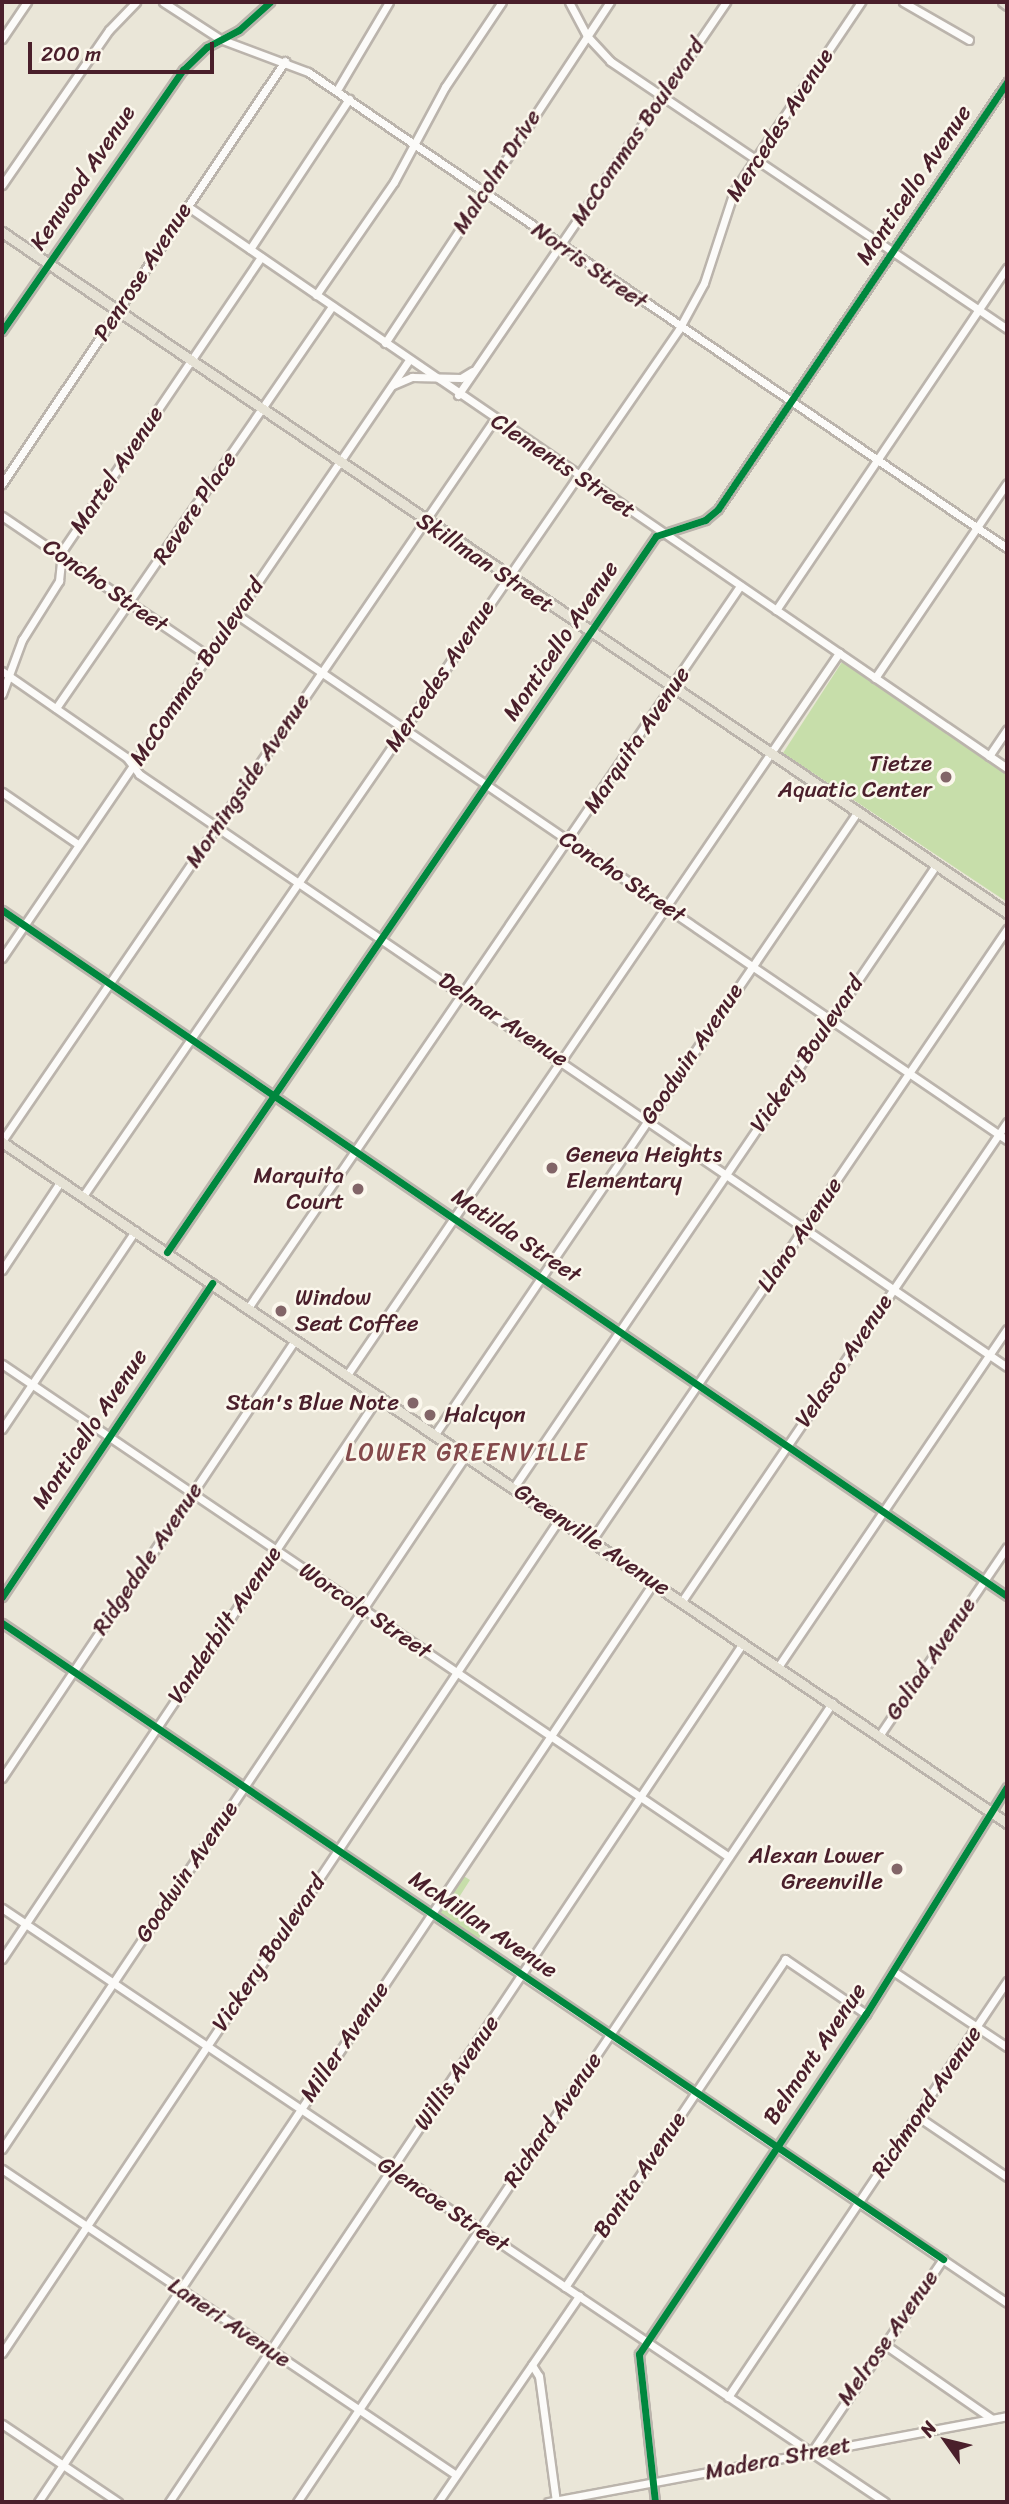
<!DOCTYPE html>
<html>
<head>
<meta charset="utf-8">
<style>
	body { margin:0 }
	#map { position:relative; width:1009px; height:2504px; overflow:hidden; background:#eae6d8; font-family:Sriracha,sans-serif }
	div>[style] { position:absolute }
	.green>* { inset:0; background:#c7deaa }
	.roads { filter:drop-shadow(2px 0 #bbb4ac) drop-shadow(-2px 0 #bbb4ac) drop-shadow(0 2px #bbb4ac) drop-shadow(0 -2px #bbb4ac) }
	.minor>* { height:7px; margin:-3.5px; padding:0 3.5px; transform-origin:3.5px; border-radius:3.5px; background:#fcfbf9 }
	.major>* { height:9px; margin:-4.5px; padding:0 4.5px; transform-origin:4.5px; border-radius:4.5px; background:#e6e2d5 }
	.cycleway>* { height:7px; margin:-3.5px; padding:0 3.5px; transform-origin:3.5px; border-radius:3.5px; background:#00873e }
	.dots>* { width:19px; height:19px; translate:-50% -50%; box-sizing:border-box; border:4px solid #fbf7ec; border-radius:50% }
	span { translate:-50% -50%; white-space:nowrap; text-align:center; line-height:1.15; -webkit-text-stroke:5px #fbf7ec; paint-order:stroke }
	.street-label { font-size:23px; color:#4a1f2b }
	.poi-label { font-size:23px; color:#4a1f2b }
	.right { translate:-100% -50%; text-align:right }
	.left { translate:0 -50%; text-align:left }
	.neighbourhood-label { font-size:24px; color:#844a4c; letter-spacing:2px }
	.frame { position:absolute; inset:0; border:4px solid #4a1f2b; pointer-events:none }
	.north { position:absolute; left:911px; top:2406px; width:70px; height:70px; -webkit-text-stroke:5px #fbf7ec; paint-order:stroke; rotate:304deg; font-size:19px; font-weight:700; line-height:28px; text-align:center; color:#4a1f2b }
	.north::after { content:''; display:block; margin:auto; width:24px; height:32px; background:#4a1f2b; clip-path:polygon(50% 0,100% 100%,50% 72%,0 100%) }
	.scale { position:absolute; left:28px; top:42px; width:186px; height:32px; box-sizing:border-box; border:4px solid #4a1f2b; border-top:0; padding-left:9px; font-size:21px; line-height:24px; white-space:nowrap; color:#4a1f2b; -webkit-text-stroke:5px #fbf7ec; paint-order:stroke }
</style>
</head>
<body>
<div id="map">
	<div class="green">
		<i style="clip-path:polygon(842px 662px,1007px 773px,1007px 902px,783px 753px)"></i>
		<i style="clip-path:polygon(462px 1875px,470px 1880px,456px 1902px,472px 1913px,466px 1924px,481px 1934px,479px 1939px,440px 1913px)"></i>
	</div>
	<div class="roads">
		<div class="minor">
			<i style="left:163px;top:2px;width:68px;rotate:33deg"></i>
			<i style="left:220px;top:39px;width:94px;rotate:20.6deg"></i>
			<i style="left:308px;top:72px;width:846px;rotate:34.25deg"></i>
			<i style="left:569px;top:2px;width:38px;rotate:62deg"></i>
			<i style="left:587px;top:36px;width:34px;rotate:47deg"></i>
			<i style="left:610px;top:61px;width:479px;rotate:34deg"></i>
			<i style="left:903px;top:2px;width:76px;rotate:29.9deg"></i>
			<i style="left:2px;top:39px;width:45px;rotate:-56deg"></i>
			<i style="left:337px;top:90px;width:102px;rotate:-59.4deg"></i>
			<i style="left:2px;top:185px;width:188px;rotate:-55.4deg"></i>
			<i style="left:109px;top:30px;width:39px;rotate:-46deg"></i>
			<i style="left:190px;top:208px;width:990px;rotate:34.43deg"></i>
			<i style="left:250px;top:249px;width:180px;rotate:-56.6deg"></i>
			<i style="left:316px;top:295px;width:137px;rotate:-55.4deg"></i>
			<i style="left:394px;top:182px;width:108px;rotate:-61.8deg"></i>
			<i style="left:445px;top:87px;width:102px;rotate:-56.2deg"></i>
			<i style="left:2px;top:331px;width:318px;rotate:-55.3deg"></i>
			<i style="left:183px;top:70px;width:33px;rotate:-44deg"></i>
			<i style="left:207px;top:47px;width:36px;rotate:-28deg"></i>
			<i style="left:239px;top:30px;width:42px;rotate:-42.1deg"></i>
			<i style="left:385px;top:343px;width:409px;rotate:-56.6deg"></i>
			<i style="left:393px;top:385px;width:21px;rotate:-23deg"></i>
			<i style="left:412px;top:377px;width:49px;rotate:1.2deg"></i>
			<i style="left:461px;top:378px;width:13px;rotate:-32deg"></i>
			<i style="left:458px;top:395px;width:476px;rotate:-55.7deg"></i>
			<i style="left:2px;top:484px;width:509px;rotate:-56.22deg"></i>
			<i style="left:2px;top:516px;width:249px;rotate:34.2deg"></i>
			<i style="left:776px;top:610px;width:413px;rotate:-56deg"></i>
			<i style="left:236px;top:614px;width:933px;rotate:34.3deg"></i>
			<i style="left:2px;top:671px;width:152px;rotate:34.8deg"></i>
			<i style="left:127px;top:758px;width:20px;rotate:53deg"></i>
			<i style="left:139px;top:774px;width:1051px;rotate:34.34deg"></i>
			<i style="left:875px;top:678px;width:235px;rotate:-55.9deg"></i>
			<i style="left:2px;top:694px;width:58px;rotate:-69.7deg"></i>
			<i style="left:22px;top:640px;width:70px;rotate:-57.9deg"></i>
			<i style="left:59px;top:581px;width:30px;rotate:-84deg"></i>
			<i style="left:62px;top:551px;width:355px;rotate:-55.9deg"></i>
			<i style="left:56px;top:708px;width:488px;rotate:-55.5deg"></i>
			<i style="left:989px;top:756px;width:32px;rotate:-56deg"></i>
			<i style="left:2px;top:792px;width:93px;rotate:34.5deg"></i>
			<i style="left:2px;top:910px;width:1217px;rotate:34.32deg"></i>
			<i style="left:2px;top:958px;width:723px;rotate:-55.76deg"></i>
			<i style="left:2px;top:1141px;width:873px;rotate:-55.69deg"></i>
			<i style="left:83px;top:1196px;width:1052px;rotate:-55.49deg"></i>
			<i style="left:679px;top:329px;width:52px;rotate:-61.5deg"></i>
			<i style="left:704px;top:283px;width:97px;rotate:-71.9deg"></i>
			<i style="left:734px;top:191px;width:228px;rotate:-56.1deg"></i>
			<i style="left:167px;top:1252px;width:867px;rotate:-55.67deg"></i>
			<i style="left:656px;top:536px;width:52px;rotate:-18.1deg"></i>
			<i style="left:705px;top:520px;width:17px;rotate:-40deg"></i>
			<i style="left:718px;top:509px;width:516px;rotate:-55.91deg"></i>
			<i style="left:2px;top:1270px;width:107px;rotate:-56.5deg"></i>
			<i style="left:248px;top:1308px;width:874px;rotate:-55.73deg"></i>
			<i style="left:2px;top:1364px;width:878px;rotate:34.14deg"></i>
			<i style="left:347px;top:1375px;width:874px;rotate:-55.73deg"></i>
			<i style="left:2px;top:1429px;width:239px;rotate:-56.1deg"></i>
			<i style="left:435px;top:1434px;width:749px;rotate:-55.82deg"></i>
			<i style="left:514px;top:1487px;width:752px;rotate:-55.84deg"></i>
			<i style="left:592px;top:1540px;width:739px;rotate:-55.82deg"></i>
			<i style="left:2px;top:1597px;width:378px;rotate:-56.2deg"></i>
			<i style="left:682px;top:1601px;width:579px;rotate:-55.84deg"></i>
			<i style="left:2px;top:1623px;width:1213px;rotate:34.08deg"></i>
			<i style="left:778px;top:1667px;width:408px;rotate:-55.9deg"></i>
			<i style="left:879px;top:1736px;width:228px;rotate:-55.9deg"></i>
			<i style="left:2px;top:1778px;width:527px;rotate:-56.22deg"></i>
			<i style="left:2px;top:1908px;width:1064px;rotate:33.93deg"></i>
			<i style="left:2px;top:1959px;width:678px;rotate:-56.19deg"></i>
			<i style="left:893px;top:1971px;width:137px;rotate:33.7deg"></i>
			<i style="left:917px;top:2116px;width:109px;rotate:34.1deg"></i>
			<i style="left:2px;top:2149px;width:835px;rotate:-56.23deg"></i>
			<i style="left:2px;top:2169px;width:547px;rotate:33.98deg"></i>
			<i style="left:565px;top:2287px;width:395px;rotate:-56.1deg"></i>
			<i style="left:785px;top:1959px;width:98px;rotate:34.2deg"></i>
			<i style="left:884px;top:2344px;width:130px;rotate:34.7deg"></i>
			<i style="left:2px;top:2353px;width:1004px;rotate:-56.25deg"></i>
			<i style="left:532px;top:2365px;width:13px;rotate:58deg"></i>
			<i style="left:539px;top:2376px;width:127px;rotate:82.3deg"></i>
			<i style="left:728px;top:2397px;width:501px;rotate:-56.15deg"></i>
			<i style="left:2px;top:2424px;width:140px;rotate:33.9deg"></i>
			<i style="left:811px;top:2453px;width:235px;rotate:-55.8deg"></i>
			<i style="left:38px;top:2502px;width:1107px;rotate:-56.2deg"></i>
			<i style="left:169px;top:2502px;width:1033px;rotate:-56.25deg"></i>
			<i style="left:297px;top:2502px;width:962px;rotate:-56.19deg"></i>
			<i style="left:438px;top:2502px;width:250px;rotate:-55.6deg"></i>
			<i style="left:548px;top:2502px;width:467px;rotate:-10.6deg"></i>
			<i style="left:655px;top:2502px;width:149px;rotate:-96.2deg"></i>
			<i style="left:639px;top:2354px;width:409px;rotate:-56.3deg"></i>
			<i style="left:866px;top:2014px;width:267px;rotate:-58.2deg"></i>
		</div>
		<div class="major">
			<i style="left:1003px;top:2px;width:5px;rotate:37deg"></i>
			<i style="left:2px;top:232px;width:1214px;rotate:34.12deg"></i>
			<i style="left:2px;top:1142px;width:1214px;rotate:34.12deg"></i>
		</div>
	</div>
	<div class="cycleway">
		<i style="left:2px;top:331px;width:318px;rotate:-55.3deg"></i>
		<i style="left:183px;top:70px;width:33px;rotate:-44deg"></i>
		<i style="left:207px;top:47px;width:36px;rotate:-28deg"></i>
		<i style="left:239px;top:30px;width:42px;rotate:-42.1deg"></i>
		<i style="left:2px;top:910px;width:1217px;rotate:34.32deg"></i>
		<i style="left:167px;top:1252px;width:867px;rotate:-55.67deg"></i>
		<i style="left:656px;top:536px;width:52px;rotate:-18.1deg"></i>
		<i style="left:705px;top:520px;width:17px;rotate:-40deg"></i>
		<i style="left:718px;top:509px;width:516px;rotate:-55.91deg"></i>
		<i style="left:2px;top:1597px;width:378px;rotate:-56.2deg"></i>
		<i style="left:2px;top:1623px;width:1136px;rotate:34.05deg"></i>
		<i style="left:655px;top:2502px;width:149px;rotate:-96.2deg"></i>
		<i style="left:639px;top:2354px;width:409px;rotate:-56.3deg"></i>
		<i style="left:866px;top:2014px;width:267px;rotate:-58.2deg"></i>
	</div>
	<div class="dots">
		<i style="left:946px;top:777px;background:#826568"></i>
		<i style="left:552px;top:1168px;background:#826568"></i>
		<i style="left:358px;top:1189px;background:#826568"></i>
		<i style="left:281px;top:1311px;background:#826568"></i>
		<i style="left:413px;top:1403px;background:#826568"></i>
		<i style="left:430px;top:1415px;background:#826568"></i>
		<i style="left:897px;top:1869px;background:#826568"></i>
	</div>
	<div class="street-label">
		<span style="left:780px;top:125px;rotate:-57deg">Mercedes Avenue</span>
		<span style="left:638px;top:132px;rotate:-56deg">McCommas Boulevard</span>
		<span style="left:497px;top:172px;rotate:-57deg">Malcolm Drive</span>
		<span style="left:83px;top:178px;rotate:-56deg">Kenwood Avenue</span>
		<span style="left:914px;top:185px;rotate:-56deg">Monticello Avenue</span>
		<span style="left:589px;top:266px;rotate:35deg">Norris Street</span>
		<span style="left:143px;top:272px;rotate:-57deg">Penrose Avenue</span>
		<span style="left:563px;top:466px;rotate:34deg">Clements Street</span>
		<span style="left:117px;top:470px;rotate:-56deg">Martel Avenue</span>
		<span style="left:195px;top:508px;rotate:-56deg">Revere Place</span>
		<span style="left:485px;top:563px;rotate:34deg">Skillman Street</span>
		<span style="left:105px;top:586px;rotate:35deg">Concho Street</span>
		<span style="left:561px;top:641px;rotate:-56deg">Monticello Avenue</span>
		<span style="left:197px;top:672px;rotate:-56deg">McCommas Boulevard</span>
		<span style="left:440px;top:676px;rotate:-56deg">Mercedes Avenue</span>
		<span style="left:637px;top:740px;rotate:-56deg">Marquita Avenue</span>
		<span style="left:248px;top:781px;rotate:-56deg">Morningside Avenue</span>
		<span style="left:622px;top:877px;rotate:34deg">Concho Street</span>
		<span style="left:503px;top:1020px;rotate:34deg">Delmar Avenue</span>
		<span style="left:692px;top:1054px;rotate:-56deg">Goodwin Avenue</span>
		<span style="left:807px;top:1054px;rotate:-56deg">Vickery Boulevard</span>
		<span style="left:800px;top:1235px;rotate:-56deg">Llano Avenue</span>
		<span style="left:516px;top:1236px;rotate:34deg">Matilda Street</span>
		<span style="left:844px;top:1361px;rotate:-56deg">Velasco Avenue</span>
		<span style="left:90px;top:1429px;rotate:-56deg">Monticello Avenue</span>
		<span style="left:592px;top:1540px;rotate:34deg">Greenville Avenue</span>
		<span style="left:148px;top:1559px;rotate:-56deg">Ridgedale Avenue</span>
		<span style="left:365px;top:1611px;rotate:34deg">Worcola Street</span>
		<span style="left:225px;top:1625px;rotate:-56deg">Vanderbilt Avenue</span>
		<span style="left:931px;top:1659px;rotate:-56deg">Goliad Avenue</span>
		<span style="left:187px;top:1872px;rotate:-56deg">Goodwin Avenue</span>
		<span style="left:483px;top:1925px;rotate:34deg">McMillan Avenue</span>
		<span style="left:269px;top:1953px;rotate:-56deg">Vickery Boulevard</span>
		<span style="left:345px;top:2042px;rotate:-56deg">Miller Avenue</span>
		<span style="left:815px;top:2054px;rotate:-56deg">Belmont Avenue</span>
		<span style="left:457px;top:2073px;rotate:-56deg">Willis Avenue</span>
		<span style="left:927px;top:2102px;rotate:-56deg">Richmond Avenue</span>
		<span style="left:553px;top:2120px;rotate:-56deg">Richard Avenue</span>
		<span style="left:640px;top:2175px;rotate:-56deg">Bonita Avenue</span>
		<span style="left:443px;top:2205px;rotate:34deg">Glencoe Street</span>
		<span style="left:229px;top:2323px;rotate:34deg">Laneri Avenue</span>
		<span style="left:888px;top:2338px;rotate:-55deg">Melrose Avenue</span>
		<span style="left:778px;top:2459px;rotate:-11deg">Madera Street</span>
	</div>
	<div class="poi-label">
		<span class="right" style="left:932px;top:777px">Tietze<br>Aquatic Center</span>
		<span class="left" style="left:566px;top:1168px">Geneva Heights<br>Elementary</span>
		<span class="right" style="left:344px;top:1189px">Marquita<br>Court</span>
		<span class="left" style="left:295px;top:1311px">Window<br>Seat Coffee</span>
		<span class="right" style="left:399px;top:1403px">Stan's Blue Note</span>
		<span class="left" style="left:444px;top:1415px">Halcyon</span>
		<span class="right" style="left:883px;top:1869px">Alexan Lower<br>Greenville</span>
	</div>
	<div class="neighbourhood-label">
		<span style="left:467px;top:1453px">LOWER GREENVILLE</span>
	</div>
	<div class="frame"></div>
	<div class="north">N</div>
	<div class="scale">200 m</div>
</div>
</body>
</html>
